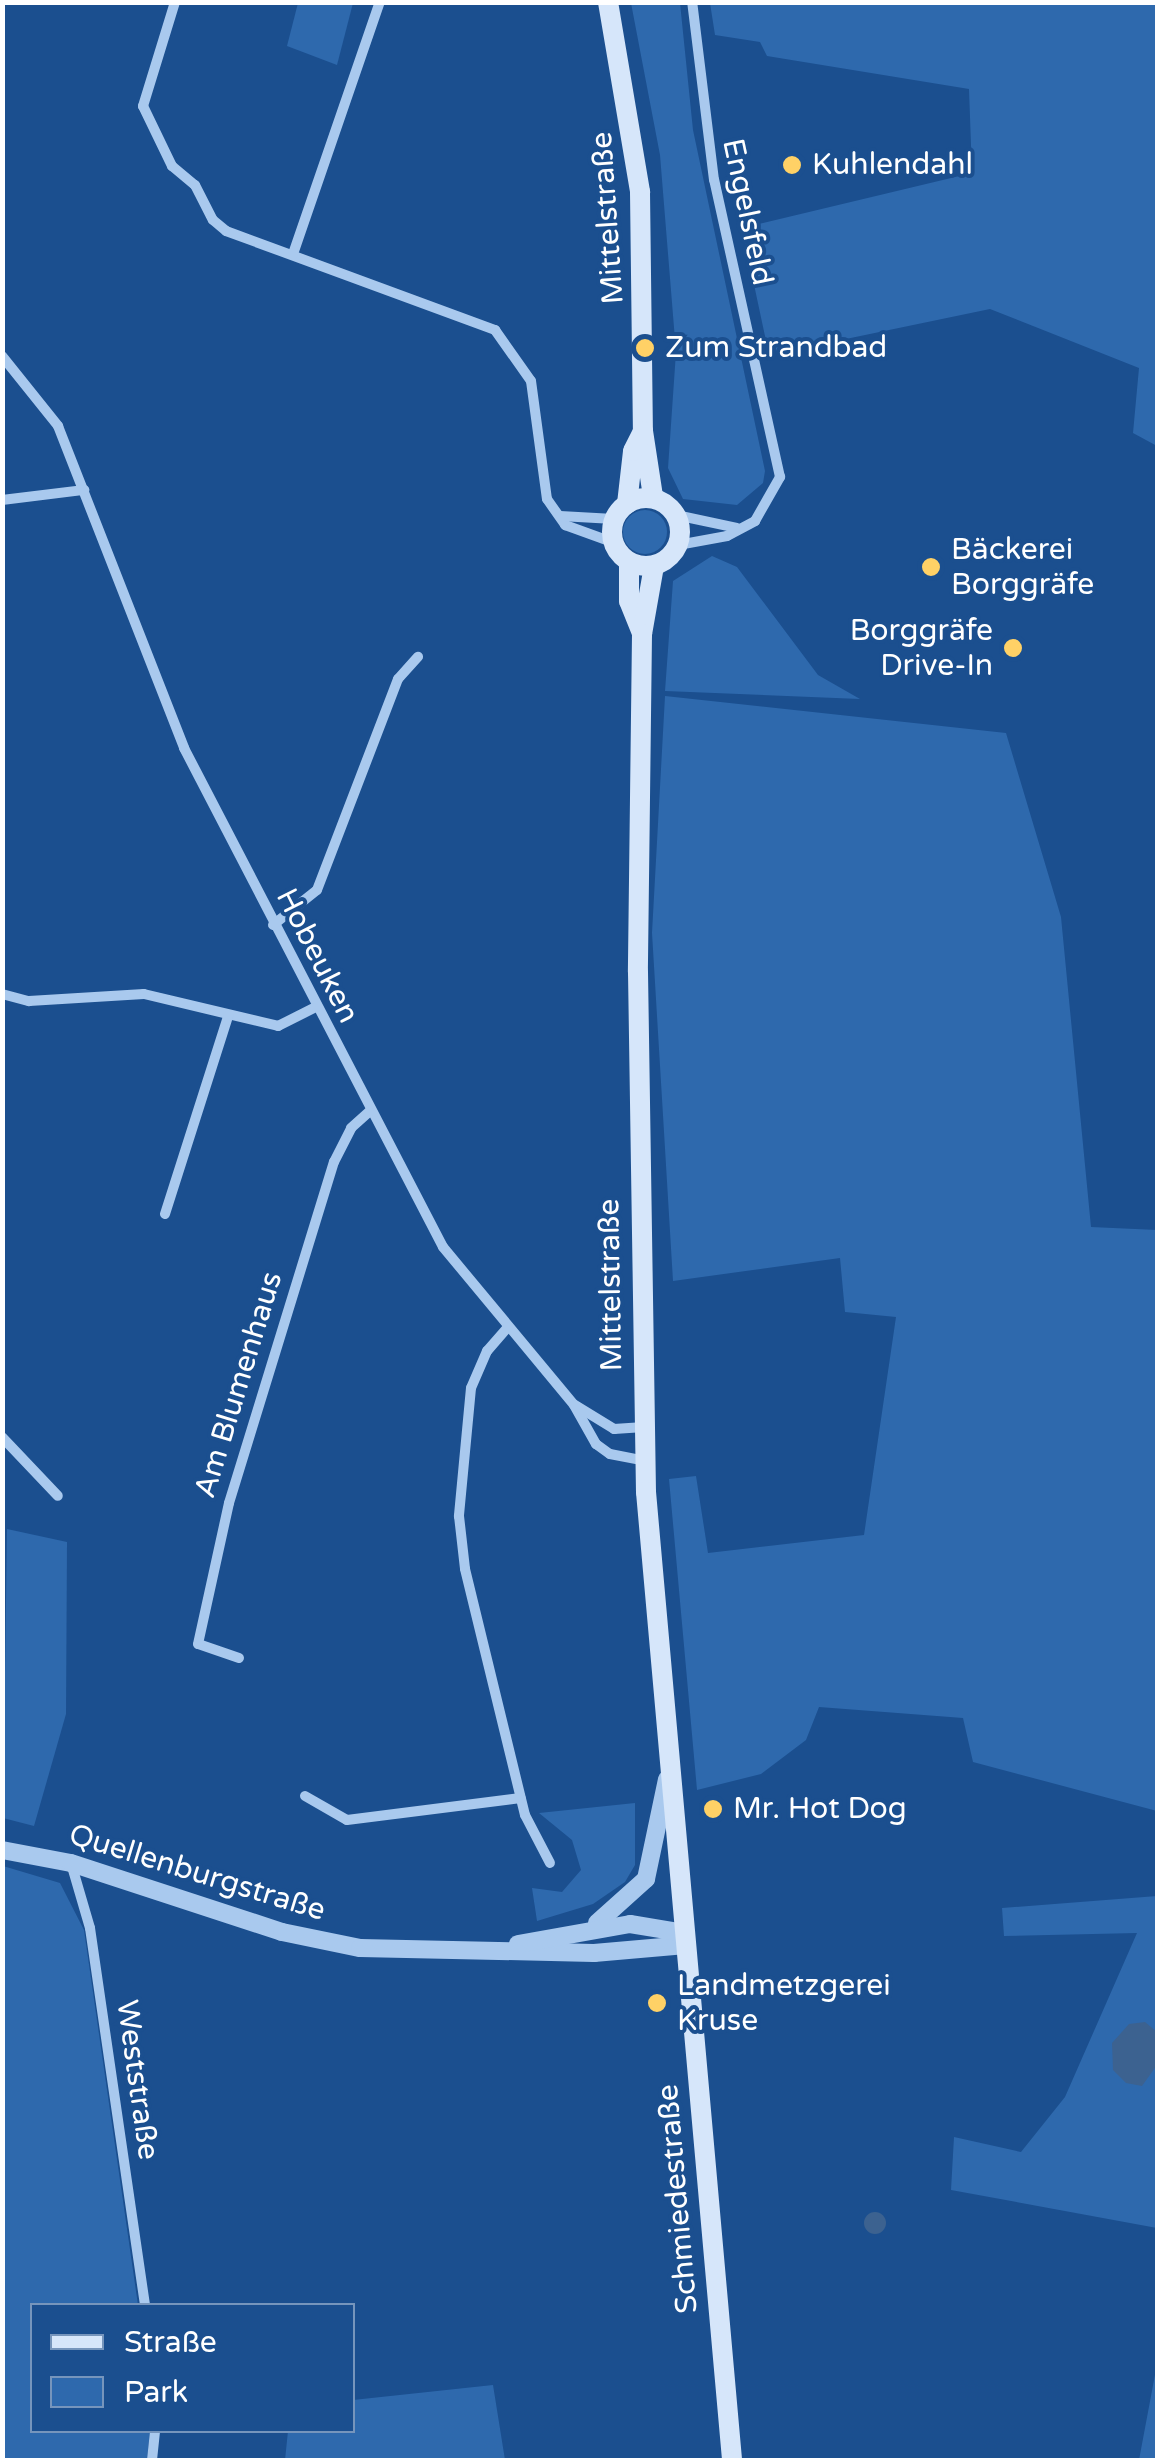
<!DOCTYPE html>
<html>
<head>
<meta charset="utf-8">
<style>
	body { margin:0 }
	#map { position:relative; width:1160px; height:2463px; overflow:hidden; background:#1b4f8f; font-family:"Varela Round",sans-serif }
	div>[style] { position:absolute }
	.green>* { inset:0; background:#2e69ad }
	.round { border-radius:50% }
	.water>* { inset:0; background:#3c6290 }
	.minor>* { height:10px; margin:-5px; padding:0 5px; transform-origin:5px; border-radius:5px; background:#a9c9ee }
	.tertiary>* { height:18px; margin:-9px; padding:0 9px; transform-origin:9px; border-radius:9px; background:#a9c9ee }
	.secondary>* { height:20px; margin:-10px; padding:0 10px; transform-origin:10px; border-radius:10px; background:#d6e6fa }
	.secondary>.ring { margin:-10px; padding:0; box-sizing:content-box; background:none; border:20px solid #d6e6fa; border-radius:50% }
	.dots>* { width:28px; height:28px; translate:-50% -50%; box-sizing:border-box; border:5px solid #1b4f8f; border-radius:50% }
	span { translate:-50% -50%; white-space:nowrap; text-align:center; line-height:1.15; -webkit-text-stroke:8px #1b4f8f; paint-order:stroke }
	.poi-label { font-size:30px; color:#fff }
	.left { translate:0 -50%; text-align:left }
	.right { translate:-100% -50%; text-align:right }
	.street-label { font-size:30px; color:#fff }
	.frame { position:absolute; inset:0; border:5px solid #fff; pointer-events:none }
	.legend { position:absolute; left:30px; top:2303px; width:325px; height:130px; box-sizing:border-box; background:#1b4f8f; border:2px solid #7695bc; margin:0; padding:12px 18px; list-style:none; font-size:30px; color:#fff }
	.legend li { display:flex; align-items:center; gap:20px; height:50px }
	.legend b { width:50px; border:2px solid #7695bc }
</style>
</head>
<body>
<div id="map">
	<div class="green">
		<i style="clip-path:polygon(298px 3px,353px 3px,337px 65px,287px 46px)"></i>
		<i style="clip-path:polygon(631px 3px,680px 3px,693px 130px,765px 471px,763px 483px,737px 505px,683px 499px,668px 468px,676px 352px,660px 155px)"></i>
		<i style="clip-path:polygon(710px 3px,1157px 3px,1157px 446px,1133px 433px,1139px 368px,990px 309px,769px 355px,742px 228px,972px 173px,969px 89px,767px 56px,760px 42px,715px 35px)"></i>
		<i class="round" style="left:623px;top:510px;width:44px;height:44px"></i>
		<i style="clip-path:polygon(712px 556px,737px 567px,818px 675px,860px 699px,665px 691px,673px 581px)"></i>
		<i style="clip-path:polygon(665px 696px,1006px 733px,1061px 917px,1091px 1227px,1157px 1230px,1157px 1811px,973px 1762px,963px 1718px,819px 1707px,806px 1740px,761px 1774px,697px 1790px,669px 1479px,696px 1476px,708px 1553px,864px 1535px,896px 1317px,845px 1312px,840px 1258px,673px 1281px,652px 933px)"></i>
		<i style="clip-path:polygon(7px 1529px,67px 1542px,66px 1714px,34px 1826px,3px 1818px)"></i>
		<i style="clip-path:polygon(635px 1803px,635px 1865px,625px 1882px,593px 1904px,537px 1921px,532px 1888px,562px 1892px,581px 1870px,572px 1840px,539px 1813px)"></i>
		<i style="clip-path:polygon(3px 1866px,60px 1883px,84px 1930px,138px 2305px,32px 2306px,32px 2430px,150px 2431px,147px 2460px,3px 2460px)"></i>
		<i style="clip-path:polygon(1157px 1896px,1157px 2228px,951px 2190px,954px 2137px,1021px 2152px,1065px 2097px,1137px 1933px,1004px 1936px,1002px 1908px)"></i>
		<i style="clip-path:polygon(1157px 2364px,1157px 2460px,1139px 2460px)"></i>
		<i style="clip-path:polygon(493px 2385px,505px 2460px,285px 2460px,288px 2431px,352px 2430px,353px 2400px)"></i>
	</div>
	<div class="water">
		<i style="clip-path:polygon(1145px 2022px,1157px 2032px,1157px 2065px,1142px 2086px,1126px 2083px,1113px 2070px,1112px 2043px,1129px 2024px)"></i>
		<i class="round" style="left:864px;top:2212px;width:22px;height:22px"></i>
	</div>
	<div class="minor">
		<i style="left:175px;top:2px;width:109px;rotate:107.1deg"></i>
		<i style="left:143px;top:106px;width:67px;rotate:64.2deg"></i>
		<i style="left:172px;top:166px;width:30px;rotate:40deg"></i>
		<i style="left:195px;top:185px;width:39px;rotate:63deg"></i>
		<i style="left:213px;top:220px;width:17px;rotate:40deg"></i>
		<i style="left:226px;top:231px;width:287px;rotate:20.2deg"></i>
		<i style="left:495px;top:330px;width:62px;rotate:54.8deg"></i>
		<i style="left:531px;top:381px;width:119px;rotate:82.3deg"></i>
		<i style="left:547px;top:499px;width:32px;rotate:55deg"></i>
		<i style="left:565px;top:525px;width:50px;rotate:19.9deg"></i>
		<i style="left:293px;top:254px;width:267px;rotate:-71deg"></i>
		<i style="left:2px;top:356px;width:90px;rotate:51.3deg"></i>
		<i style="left:58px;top:426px;width:346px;rotate:68.6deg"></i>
		<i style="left:184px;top:748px;width:562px;rotate:62.57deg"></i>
		<i style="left:443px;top:1247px;width:205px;rotate:50.3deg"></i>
		<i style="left:574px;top:1405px;width:45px;rotate:60.6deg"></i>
		<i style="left:596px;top:1444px;width:17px;rotate:36deg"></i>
		<i style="left:610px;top:1454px;width:36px;rotate:11deg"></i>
		<i style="left:2px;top:500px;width:83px;rotate:-7deg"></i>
		<i style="left:676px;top:515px;width:62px;rotate:12deg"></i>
		<i style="left:560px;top:516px;width:54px;rotate:3.2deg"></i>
		<i style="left:678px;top:545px;width:50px;rotate:-10.4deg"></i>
		<i style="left:727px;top:536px;width:32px;rotate:-28deg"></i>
		<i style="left:755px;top:521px;width:51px;rotate:-60.4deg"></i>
		<i style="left:780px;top:477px;width:304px;rotate:-102.5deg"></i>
		<i style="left:714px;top:180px;width:179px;rotate:-97deg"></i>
		<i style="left:273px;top:925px;width:56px;rotate:-38.5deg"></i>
		<i style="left:317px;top:890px;width:226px;rotate:-69deg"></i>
		<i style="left:398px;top:679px;width:30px;rotate:-48deg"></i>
		<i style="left:2px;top:994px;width:28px;rotate:15deg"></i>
		<i style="left:29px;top:1001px;width:115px;rotate:-3.5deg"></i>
		<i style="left:144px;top:994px;width:138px;rotate:13.4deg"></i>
		<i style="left:278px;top:1026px;width:40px;rotate:-26.6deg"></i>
		<i style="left:165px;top:1214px;width:208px;rotate:-72.3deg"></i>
		<i style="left:508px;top:1327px;width:32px;rotate:131deg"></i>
		<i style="left:487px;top:1351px;width:40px;rotate:113.4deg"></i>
		<i style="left:471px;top:1388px;width:129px;rotate:95.4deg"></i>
		<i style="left:459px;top:1516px;width:53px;rotate:83.5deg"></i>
		<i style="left:465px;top:1569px;width:253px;rotate:76.3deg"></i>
		<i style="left:525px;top:1815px;width:54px;rotate:62.5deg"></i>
		<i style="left:575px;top:1405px;width:46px;rotate:31.6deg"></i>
		<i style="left:614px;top:1429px;width:30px;rotate:-4deg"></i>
		<i style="left:2px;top:1437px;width:81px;rotate:46.5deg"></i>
		<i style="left:239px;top:1658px;width:43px;rotate:-161.1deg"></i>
		<i style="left:198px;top:1644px;width:144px;rotate:-77.6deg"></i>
		<i style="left:229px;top:1503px;width:357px;rotate:-72.9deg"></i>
		<i style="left:334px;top:1162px;width:38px;rotate:-63deg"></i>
		<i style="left:351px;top:1128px;width:24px;rotate:-42deg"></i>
		<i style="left:305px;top:1796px;width:48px;rotate:29.7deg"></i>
		<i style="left:347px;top:1820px;width:175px;rotate:-7.2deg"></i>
		<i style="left:71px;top:1863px;width:68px;rotate:73.7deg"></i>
		<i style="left:90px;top:1928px;width:382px;rotate:81.7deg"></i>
		<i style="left:152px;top:2460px;width:30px;rotate:-84deg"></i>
	</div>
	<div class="tertiary">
		<i style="left:2px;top:1850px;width:70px;rotate:10.7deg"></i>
		<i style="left:71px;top:1863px;width:222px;rotate:18.1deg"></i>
		<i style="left:282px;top:1932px;width:80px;rotate:11.6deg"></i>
		<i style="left:360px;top:1948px;width:234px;rotate:1.2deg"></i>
		<i style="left:594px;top:1953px;width:92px;rotate:-5deg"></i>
		<i style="left:597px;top:1923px;width:66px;rotate:-41.9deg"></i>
		<i style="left:646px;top:1879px;width:102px;rotate:-78.1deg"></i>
		<i style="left:518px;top:1944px;width:114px;rotate:-10.1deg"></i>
		<i style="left:630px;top:1924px;width:56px;rotate:9.3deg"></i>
	</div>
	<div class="secondary">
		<i style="left:608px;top:2px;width:193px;rotate:80.4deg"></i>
		<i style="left:640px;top:192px;width:239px;rotate:89.3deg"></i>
		<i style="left:643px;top:431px;width:66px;rotate:81.3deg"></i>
		<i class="ring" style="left:612px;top:498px;width:48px;height:48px"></i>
		<i style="left:627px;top:504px;width:53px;rotate:-83.5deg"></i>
		<i style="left:633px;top:451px;width:22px;rotate:-63deg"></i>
		<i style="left:629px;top:562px;width:39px;rotate:90deg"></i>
		<i style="left:629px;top:601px;width:35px;rotate:68deg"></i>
		<i style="left:654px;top:566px;width:69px;rotate:100deg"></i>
		<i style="left:642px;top:634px;width:338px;rotate:90.7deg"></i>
		<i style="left:638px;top:972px;width:520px;rotate:89.12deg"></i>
		<i style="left:646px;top:1492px;width:972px;rotate:84.92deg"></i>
	</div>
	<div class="dots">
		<i style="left:792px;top:165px;background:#ffd166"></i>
		<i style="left:645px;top:348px;background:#ffd166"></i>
		<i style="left:931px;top:567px;background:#ffd166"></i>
		<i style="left:1013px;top:648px;background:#ffd166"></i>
		<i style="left:713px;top:1809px;background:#ffd166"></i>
		<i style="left:657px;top:2003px;background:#ffd166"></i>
	</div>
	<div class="poi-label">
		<span class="left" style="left:812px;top:165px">Kuhlendahl</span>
		<span class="left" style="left:665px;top:348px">Zum Strandbad</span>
		<span class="left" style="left:951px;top:567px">Bäckerei<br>Borggräfe</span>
		<span class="right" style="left:993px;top:648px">Borggräfe<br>Drive-In</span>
		<span class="left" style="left:733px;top:1809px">Mr. Hot Dog</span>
		<span class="left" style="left:677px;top:2003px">Landmetzgerei<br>Kruse</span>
	</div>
	<div class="street-label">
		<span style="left:747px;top:212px;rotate:78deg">Engelsfeld</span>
		<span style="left:608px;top:218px;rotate:-94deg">Mittelstraße</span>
		<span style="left:317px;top:956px;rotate:63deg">Hobeuken</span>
		<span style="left:611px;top:1285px;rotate:-91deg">Mittelstraße</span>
		<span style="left:239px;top:1385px;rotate:-73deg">Am Blumenhaus</span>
		<span style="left:197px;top:1873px;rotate:17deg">Quellenburgstraße</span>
		<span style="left:137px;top:2080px;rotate:82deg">Weststraße</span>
		<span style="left:678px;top:2199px;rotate:-95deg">Schmiedestraße</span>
	</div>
	<div class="frame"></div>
	<ul class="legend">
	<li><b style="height:12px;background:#d6e6fa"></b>Straße</li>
	<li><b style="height:28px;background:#2e69ad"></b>Park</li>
	</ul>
</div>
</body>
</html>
